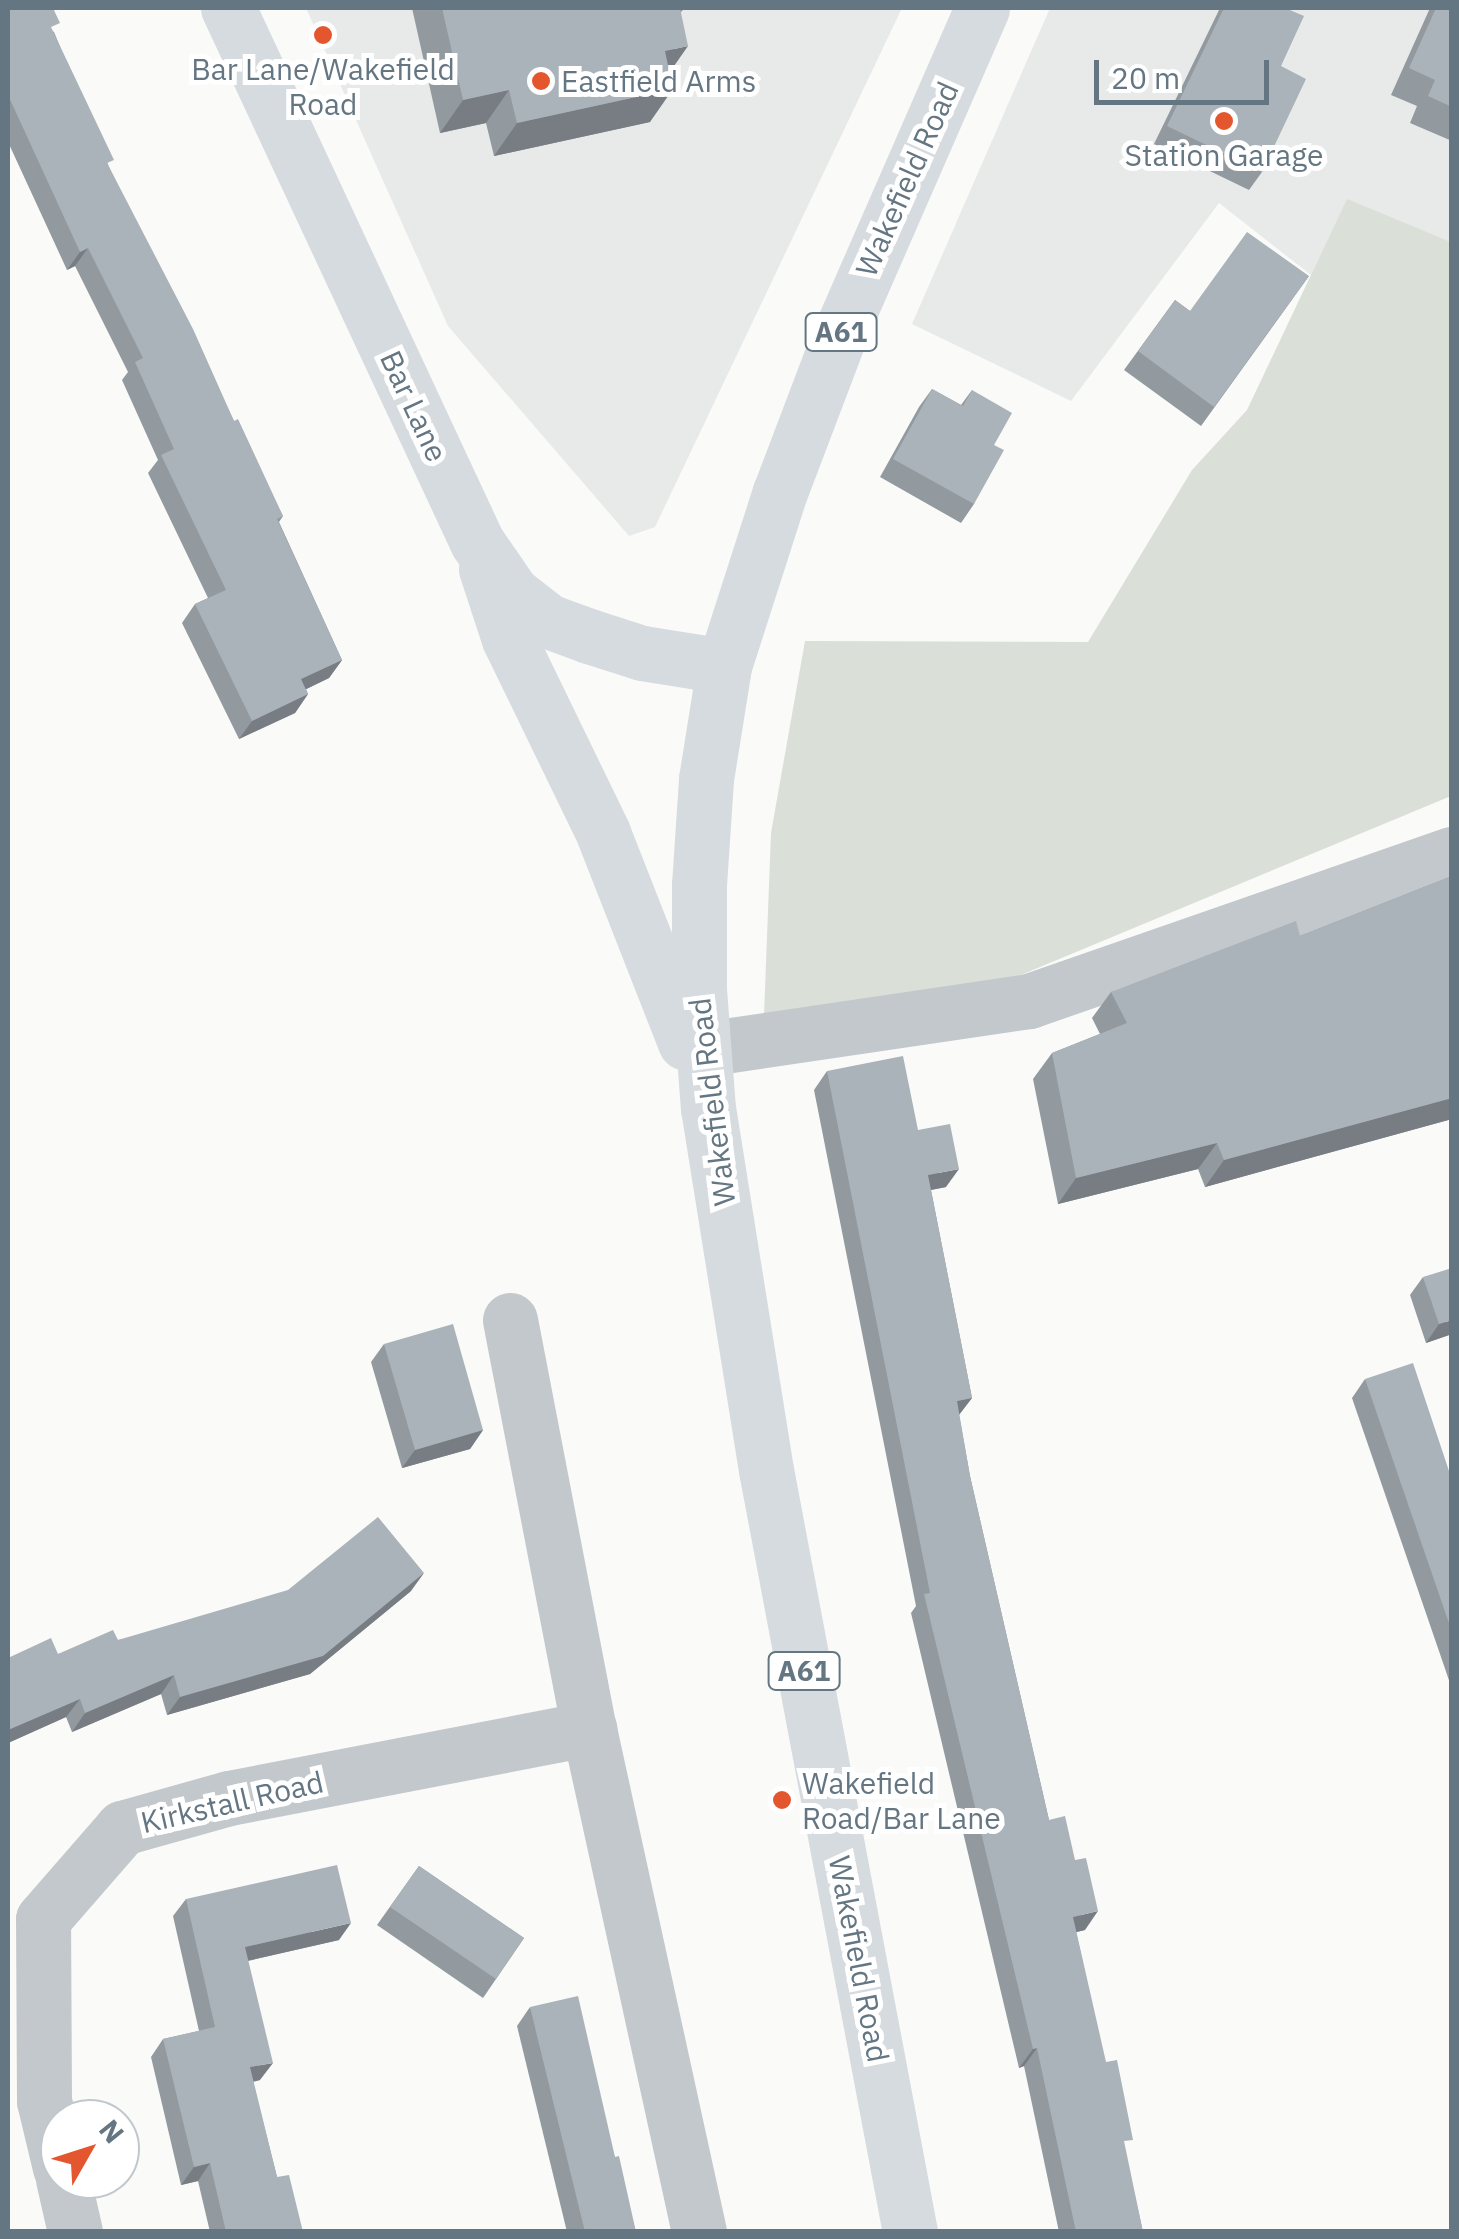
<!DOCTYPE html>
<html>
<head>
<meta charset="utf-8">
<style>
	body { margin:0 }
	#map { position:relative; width:1459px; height:2239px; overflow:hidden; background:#fafaf8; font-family:"IBM Plex Sans",sans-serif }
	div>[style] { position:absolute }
	.built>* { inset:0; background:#e8e9e9 }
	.green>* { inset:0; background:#dadfd7 }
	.minor>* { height:55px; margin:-27.5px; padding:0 27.5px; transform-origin:27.5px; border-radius:27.5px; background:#c3c8cc }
	.major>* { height:55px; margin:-27.5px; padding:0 27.5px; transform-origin:27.5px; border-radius:27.5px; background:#d6dbdf }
	.wall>* { inset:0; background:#929a9f }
	.shaded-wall>* { inset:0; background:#777d82 }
	.building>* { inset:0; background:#aab3b9 }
	.dots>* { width:28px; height:28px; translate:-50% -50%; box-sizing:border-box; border:5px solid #fff; border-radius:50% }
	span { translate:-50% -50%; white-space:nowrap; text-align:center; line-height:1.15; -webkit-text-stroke:10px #fff; paint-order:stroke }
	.shield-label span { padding:2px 8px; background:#fff; border:2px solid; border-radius:8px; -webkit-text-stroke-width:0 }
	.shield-label { font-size:28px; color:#657683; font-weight:700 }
	.poi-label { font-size:30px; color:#657683 }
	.left { translate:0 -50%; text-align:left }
	.street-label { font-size:30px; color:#657683 }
	.frame { position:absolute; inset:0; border:10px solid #657683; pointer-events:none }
	.north { position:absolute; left:40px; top:2099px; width:100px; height:100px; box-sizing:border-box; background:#fff; border:2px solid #c1c8cd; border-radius:50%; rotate:51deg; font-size:28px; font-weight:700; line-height:40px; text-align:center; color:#657683 }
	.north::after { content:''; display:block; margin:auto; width:35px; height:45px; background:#e4572e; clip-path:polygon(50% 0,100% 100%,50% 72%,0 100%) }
	.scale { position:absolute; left:1094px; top:60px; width:175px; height:45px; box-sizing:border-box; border:5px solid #657683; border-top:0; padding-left:12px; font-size:30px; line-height:35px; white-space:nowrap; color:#657683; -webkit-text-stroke:8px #fff; paint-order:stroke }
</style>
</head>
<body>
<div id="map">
	<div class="built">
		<i style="clip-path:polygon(306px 8px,902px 8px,655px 527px,629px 536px,448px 326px)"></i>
		<i style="clip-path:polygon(1050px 8px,1451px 8px,1451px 242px,1347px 200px,1311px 275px,1219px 203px,1071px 401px,912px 324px)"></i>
	</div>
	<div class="green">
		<i style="clip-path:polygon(1347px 199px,1451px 242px,1451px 796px,999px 984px,764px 1015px,771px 833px,805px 641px,1088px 642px,1192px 470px,1247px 410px)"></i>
	</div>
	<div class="minor">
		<i style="left:704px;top:1049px;width:329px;rotate:-8.4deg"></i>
		<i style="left:1029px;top:1001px;width:448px;rotate:-19.2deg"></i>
		<i style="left:510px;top:1320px;width:417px;rotate:79.1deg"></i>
		<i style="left:589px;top:1729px;width:515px;rotate:77.66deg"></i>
		<i style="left:60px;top:2168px;width:69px;rotate:-103.4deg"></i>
		<i style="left:44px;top:2101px;width:182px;rotate:-90.3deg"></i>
		<i style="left:43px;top:1919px;width:121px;rotate:-49deg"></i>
		<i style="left:122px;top:1828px;width:111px;rotate:-15.7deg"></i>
		<i style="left:229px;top:1798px;width:367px;rotate:-10.9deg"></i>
		<i style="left:63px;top:2179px;width:54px;rotate:77.2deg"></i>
	</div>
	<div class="major">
		<i style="left:228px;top:8px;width:589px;rotate:65deg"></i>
		<i style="left:477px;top:542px;width:62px;rotate:55.5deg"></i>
		<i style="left:512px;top:593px;width:46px;rotate:37.9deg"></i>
		<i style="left:548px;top:621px;width:44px;rotate:20.1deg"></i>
		<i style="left:589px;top:636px;width:56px;rotate:17.8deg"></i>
		<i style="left:642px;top:653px;width:83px;rotate:9deg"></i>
		<i style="left:486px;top:569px;width:74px;rotate:71.8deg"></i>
		<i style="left:509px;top:639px;width:216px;rotate:64.1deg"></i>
		<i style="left:603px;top:833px;width:225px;rotate:68.6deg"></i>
		<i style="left:910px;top:2232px;width:775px;rotate:-100.7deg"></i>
		<i style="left:766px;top:1470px;width:366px;rotate:-99.1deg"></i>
		<i style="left:708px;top:1109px;width:121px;rotate:-94.3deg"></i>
		<i style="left:699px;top:988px;width:103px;rotate:-90deg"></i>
		<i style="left:699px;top:885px;width:106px;rotate:-86.2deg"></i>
		<i style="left:706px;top:779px;width:114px;rotate:-80.9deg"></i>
		<i style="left:724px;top:666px;width:183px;rotate:-72.2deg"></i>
		<i style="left:780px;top:492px;width:174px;rotate:-69.2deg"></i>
		<i style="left:842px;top:329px;width:350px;rotate:-66.4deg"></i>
	</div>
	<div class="wall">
		<i style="clip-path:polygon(8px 8px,54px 32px,109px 167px,234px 421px,283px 516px,279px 522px,342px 660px,329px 678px,306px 689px,308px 694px,295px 713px,239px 739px,182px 623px,195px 604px,208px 598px,148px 473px,158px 460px,122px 380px,128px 372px,75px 266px,67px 270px,8px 142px)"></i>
		<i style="clip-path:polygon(412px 8px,685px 8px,681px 12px,670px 73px,650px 122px,494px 156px,486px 123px,440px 133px)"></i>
		<i style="clip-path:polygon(1220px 8px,1285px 8px,1281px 66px,1262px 172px,1249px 190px,1154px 144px)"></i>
		<i style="clip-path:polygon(1430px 8px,1452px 8px,1452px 141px,1410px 123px,1417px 106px,1391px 95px)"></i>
		<i style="clip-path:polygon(1309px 276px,1201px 426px,1124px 370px,1175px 300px,1190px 311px)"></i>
		<i style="clip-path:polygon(932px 389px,961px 405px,972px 390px,994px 445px,974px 504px,961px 523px,880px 477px,919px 407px)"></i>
		<i style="clip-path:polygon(1452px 876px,1452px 1119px,1205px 1187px,1198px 1169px,1058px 1204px,1033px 1079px,1052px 1053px,1100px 1034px,1092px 1018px,1111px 992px,1300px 936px)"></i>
		<i style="clip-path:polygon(827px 1071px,918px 1130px,946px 1187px,931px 1190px,972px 1398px,959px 1415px,970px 1476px,1049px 1820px,1085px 1930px,1076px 1932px,1143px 2232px,1059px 2232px,1024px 2066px,1019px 2068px,911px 1613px,916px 1606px,814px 1090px)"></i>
		<i style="clip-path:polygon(1423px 1277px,1452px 1334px,1426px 1343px,1410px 1295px)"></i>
		<i style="clip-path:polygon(384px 1344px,483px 1430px,470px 1449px,402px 1468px,371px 1362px)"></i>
		<i style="clip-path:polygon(1365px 1379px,1452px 1480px,1452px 1689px,1352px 1398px)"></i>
		<i style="clip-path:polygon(411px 1591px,310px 1674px,167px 1715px,161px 1694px,72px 1732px,66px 1717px,8px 1743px,8px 1658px,58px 1654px,118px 1640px)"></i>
		<i style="clip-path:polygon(419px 1866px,524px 1938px,483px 1998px,377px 1925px)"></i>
		<i style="clip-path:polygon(186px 1899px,339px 1940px,248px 1961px,260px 2080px,253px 2082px,277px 2177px,303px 2232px,210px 2232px,198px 2181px,181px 2185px,151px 2057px,163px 2039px,199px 2031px,173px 1916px)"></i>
		<i style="clip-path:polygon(530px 2007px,615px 2157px,636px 2232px,567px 2232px,517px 2026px)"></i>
	</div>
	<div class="shaded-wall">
		<i style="clip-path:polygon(688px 46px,665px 79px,665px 51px)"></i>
		<i style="clip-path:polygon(673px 89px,650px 122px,494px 156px,517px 123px)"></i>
		<i style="clip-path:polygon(509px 90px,486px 123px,440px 133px,463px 100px)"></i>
		<i style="clip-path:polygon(88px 248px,75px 266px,67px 270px,80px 252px)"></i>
		<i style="clip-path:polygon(342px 660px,329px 678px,288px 698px,301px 679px)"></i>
		<i style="clip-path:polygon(308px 694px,295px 713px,239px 739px,252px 721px)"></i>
		<i style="clip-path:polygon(1452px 1098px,1452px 1119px,1205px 1187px,1224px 1160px)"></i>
		<i style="clip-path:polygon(1217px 1143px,1198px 1169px,1058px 1204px,1076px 1178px)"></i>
		<i style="clip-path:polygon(959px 1169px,946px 1187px,915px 1193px,928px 1175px)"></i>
		<i style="clip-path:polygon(1452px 1320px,1452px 1334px,1426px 1343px,1439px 1324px)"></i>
		<i style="clip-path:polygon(972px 1398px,958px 1416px,957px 1401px)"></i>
		<i style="clip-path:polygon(483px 1430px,470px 1449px,402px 1468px,415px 1450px)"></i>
		<i style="clip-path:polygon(424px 1573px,411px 1591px,310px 1674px,167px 1715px,180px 1697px)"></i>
		<i style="clip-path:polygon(174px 1675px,161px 1694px,72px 1732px,85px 1713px)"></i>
		<i style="clip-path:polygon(80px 1699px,66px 1717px,8px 1743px,8px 1730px)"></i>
		<i style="clip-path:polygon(1098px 1911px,1085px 1930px,1060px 1936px,1073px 1917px)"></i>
		<i style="clip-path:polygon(351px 1923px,339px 1940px,233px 1964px,245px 1947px)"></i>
		<i style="clip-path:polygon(1037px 2048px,1024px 2066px,1019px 2068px,1033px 2049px)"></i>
		<i style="clip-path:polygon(273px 2063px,260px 2080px,237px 2085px,250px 2067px)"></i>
		<i style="clip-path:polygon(210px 2163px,198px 2181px,181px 2185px,194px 2167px)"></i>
	</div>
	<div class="building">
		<i style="clip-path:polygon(8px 8px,53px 8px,60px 23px,51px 27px,114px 160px,107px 163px,193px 329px,234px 421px,238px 419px,283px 516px,277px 519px,342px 660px,301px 679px,308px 694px,252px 721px,195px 604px,226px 590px,161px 455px,174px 449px,135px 362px,143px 358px,88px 248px,80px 252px,8px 95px)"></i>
		<i style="clip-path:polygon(442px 8px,680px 8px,688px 46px,665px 51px,673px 89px,517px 123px,509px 90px,463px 100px)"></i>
		<i style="clip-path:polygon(1224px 8px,1285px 8px,1304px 16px,1281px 66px,1306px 79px,1262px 172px,1167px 126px)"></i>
		<i style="clip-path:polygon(1436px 8px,1452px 8px,1452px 107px,1428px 96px,1435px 80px,1409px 68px)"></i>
		<i style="clip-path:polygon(1247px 232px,1309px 276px,1214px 407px,1138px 351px,1175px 300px,1190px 311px)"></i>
		<i style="clip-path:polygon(932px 389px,963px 406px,972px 390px,1012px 413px,994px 445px,1004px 450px,974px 504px,893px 459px)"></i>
		<i style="clip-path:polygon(1452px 876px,1452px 1098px,1224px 1160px,1217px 1143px,1076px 1178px,1052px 1053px,1127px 1023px,1111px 992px,1296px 921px,1300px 936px)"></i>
		<i style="clip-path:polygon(903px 1056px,918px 1130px,950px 1124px,959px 1169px,928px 1175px,972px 1398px,957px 1401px,970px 1476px,1049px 1820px,1065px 1816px,1075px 1860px,1086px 1858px,1098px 1911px,1073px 1917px,1106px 2062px,1117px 2060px,1133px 2140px,1124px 2141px,1143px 2232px,1076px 2232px,1037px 2048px,1033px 2049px,924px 1594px,930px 1593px,827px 1071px)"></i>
		<i style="clip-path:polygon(1452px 1268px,1452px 1320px,1439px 1324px,1423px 1277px)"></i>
		<i style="clip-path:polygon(453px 1324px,483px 1430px,415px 1450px,384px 1344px)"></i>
		<i style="clip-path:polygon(1413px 1363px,1452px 1480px,1452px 1632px,1365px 1379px)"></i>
		<i style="clip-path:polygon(378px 1517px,424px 1573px,323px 1656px,180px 1697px,174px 1675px,85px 1713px,80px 1699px,8px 1730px,8px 1658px,51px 1638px,58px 1654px,113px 1630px,118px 1640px,288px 1590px)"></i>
		<i style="clip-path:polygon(337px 1865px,351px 1923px,245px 1947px,273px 2063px,250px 2067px,277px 2177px,289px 2175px,303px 2232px,226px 2232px,210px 2163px,194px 2167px,163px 2039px,215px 2027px,186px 1899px)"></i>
		<i style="clip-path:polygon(419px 1866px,524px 1938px,496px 1979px,390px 1907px)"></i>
		<i style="clip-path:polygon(578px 1996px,615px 2157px,619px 2156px,636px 2232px,585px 2232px,530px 2007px)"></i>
	</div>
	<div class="dots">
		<i style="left:323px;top:35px;background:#e4572e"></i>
		<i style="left:541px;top:81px;background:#e4572e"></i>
		<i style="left:1224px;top:121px;background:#e4572e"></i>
		<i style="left:782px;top:1800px;background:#e4572e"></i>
	</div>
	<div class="shield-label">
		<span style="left:841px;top:332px">A61</span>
		<span style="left:804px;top:1671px">A61</span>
	</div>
	<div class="poi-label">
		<span style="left:323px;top:86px">Bar Lane/Wakefield<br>Road</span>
		<span class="left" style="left:561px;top:81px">Eastfield Arms</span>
		<span style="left:1224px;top:155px">Station Garage</span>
		<span class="left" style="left:802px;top:1800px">Wakefield<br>Road/Bar Lane</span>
	</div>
	<div class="street-label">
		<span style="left:907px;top:179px;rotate:-66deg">Wakefield Road</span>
		<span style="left:414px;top:406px;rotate:65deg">Bar Lane</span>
		<span style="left:712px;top:1102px;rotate:-97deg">Wakefield Road</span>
		<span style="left:232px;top:1802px;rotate:-13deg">Kirkstall Road</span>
		<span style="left:859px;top:1959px;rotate:79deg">Wakefield Road</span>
	</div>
	<div class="frame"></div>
	<div class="north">N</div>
	<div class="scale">20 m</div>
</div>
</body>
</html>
